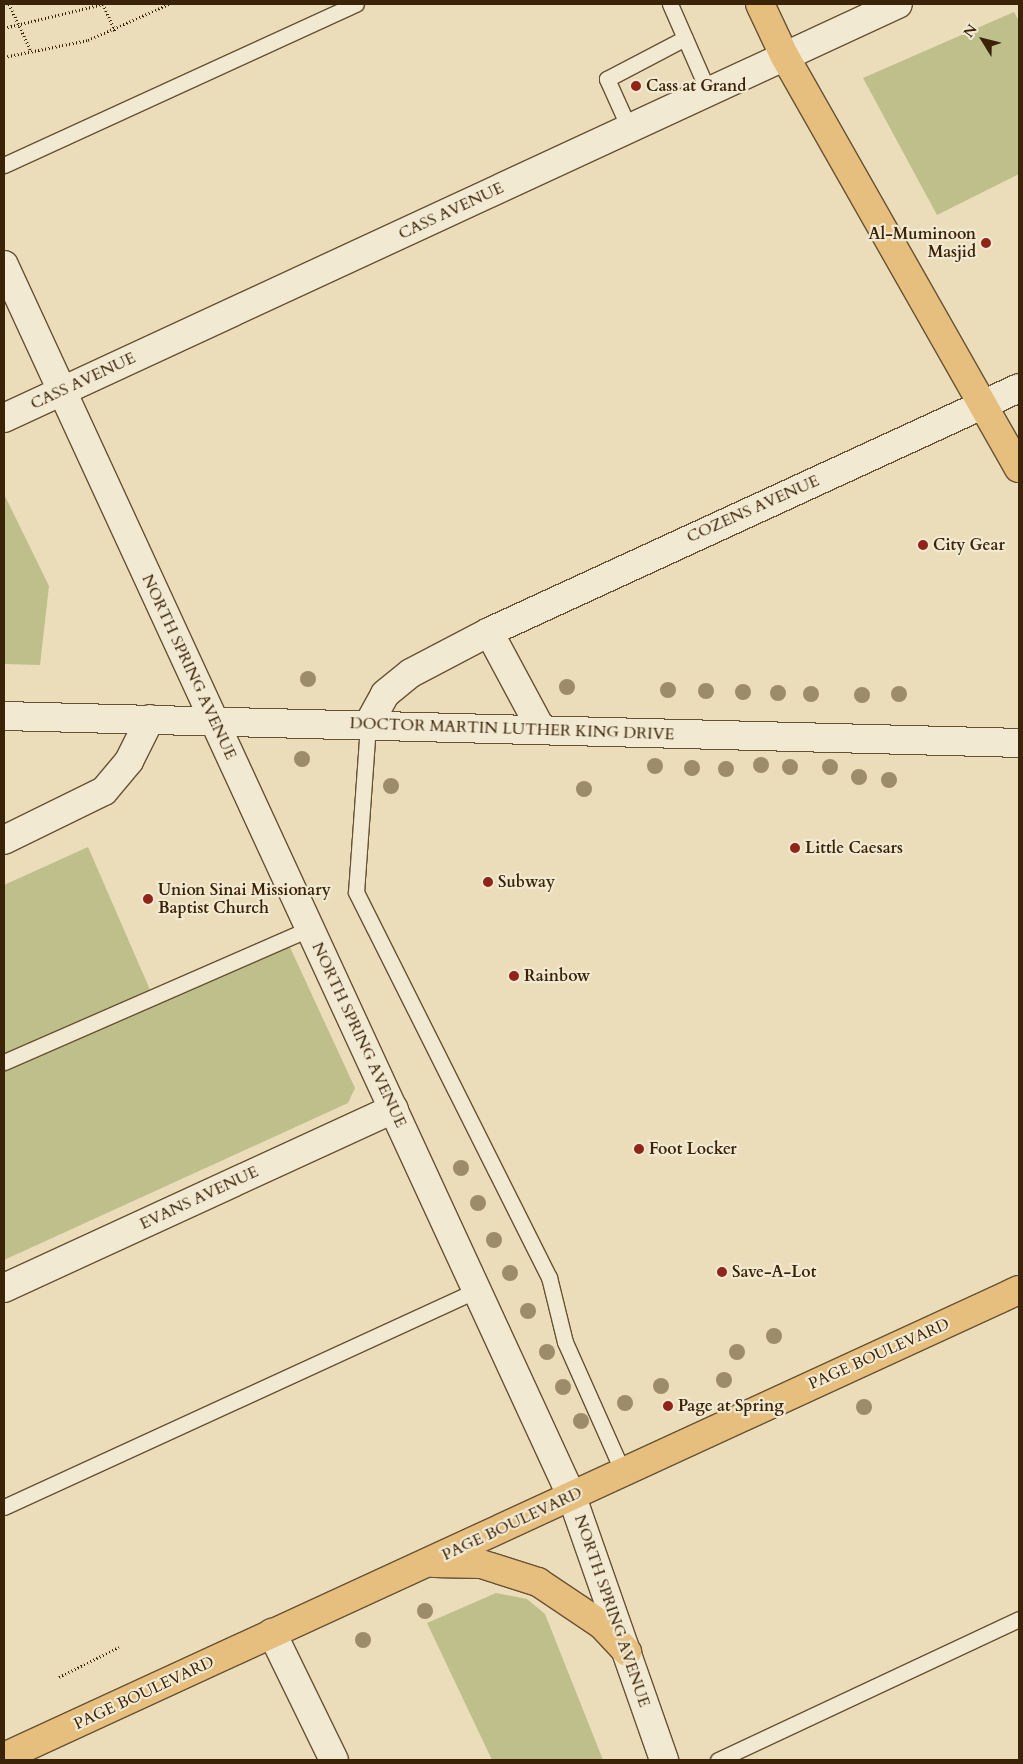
<!DOCTYPE html>
<html>
<head>
<meta charset="utf-8">
<style>
	body { margin:0 }
	#map { position:relative; width:1023px; height:1764px; overflow:hidden; background:#ebddba; font-family:Cardo,serif }
	div>[style] { position:absolute }
	.green>* { inset:0; background:#bebf8b }
	.path>* { height:3px; margin-top:-1.5px; transform-origin:0; background:repeating-linear-gradient(90deg,#3b2307 0 1px,transparent 0 3.5px) }
	.roads { filter:drop-shadow(1px 0 #675234) drop-shadow(-1px 0 #675234) drop-shadow(0 1px #675234) drop-shadow(0 -1px #675234) }
	.service>* { height:15px; margin:-7.5px; padding:0 7.5px; transform-origin:7.5px; border-radius:7.5px; background:#f2e9d2 }
	.minor>* { height:28px; margin:-14px; padding:0 14px; transform-origin:14px; border-radius:14px; background:#f2e9d2 }
	.tertiary>* { height:28px; margin:-14px; padding:0 14px; transform-origin:14px; border-radius:14px; background:#f2e9d2 }
	.secondary>* { height:28px; margin:-14px; padding:0 14px; transform-origin:14px; border-radius:14px; background:#f2e9d2 }
	.primary>* { height:28px; margin:-14px; padding:0 14px; transform-origin:14px; border-radius:14px; background:#e6be7d }
	.trees>* { width:16px; height:16px; margin:-8px; border-radius:50%; background:#9c8c6a }
	.dots>* { width:14px; height:14px; translate:-50% -50%; box-sizing:border-box; border:2px solid #f2e9d2; border-radius:50% }
	span { translate:-50% -50%; white-space:nowrap; text-align:center; line-height:1.15; -webkit-text-stroke:4.5px #f2e9d2; paint-order:stroke }
	.poi-label { font-size:16px; color:#3b2307; font-weight:700 }
	.left { translate:0 -50%; text-align:left }
	.right { translate:-100% -50%; text-align:right }
	.street-label { font-size:16px; color:#3b2307 }
	.frame { position:absolute; inset:0; border:5px solid #3b2307; pointer-events:none }
	.north { position:absolute; left:958px; top:15px; width:50px; height:50px; -webkit-text-stroke:4px #f2e9d2; paint-order:stroke; rotate:306deg; font-size:14px; font-weight:700; line-height:20px; text-align:center; color:#3b2307 }
	.north::after { content:''; display:block; margin:auto; width:18px; height:22px; background:#3b2307; clip-path:polygon(50% 0,100% 100%,50% 72%,0 100%) }
</style>
</head>
<body>
<div id="map">
	<div class="green">
		<i style="clip-path:polygon(1014px 12px,1019px 21px,1019px 174px,937px 215px,863px 78px)"></i>
		<i style="clip-path:polygon(4px 494px,49px 586px,40px 665px,4px 664px)"></i>
		<i style="clip-path:polygon(88px 847px,151px 992px,4px 1056px,4px 885px)"></i>
		<i style="clip-path:polygon(288px 943px,355px 1088px,348px 1103px,4px 1260px,4px 1067px)"></i>
		<i style="clip-path:polygon(496px 1593px,527px 1599px,545px 1614px,603px 1760px,492px 1760px,427px 1623px)"></i>
	</div>
	<div class="path">
		<i style="left:9px;top:4px;width:52px;rotate:64.9deg"></i>
		<i style="left:103px;top:4px;width:30px;rotate:66deg"></i>
		<i style="left:4px;top:28px;width:102px;rotate:-13.6deg"></i>
		<i style="left:4px;top:57px;width:86px;rotate:-11.4deg"></i>
		<i style="left:88px;top:40px;width:89px;rotate:-24deg"></i>
		<i style="left:59px;top:1677px;width:67px;rotate:-26.6deg"></i>
	</div>
	<div class="roads">
		<div class="service">
			<i style="left:670px;top:4px;width:95px;rotate:66.4deg"></i>
			<i style="left:629px;top:128px;width:54px;rotate:-114.2deg"></i>
			<i style="left:607px;top:79px;width:88px;rotate:-27.7deg"></i>
			<i style="left:4px;top:165px;width:387px;rotate:-24.6deg"></i>
			<i style="left:368px;top:725px;width:167px;rotate:94.1deg"></i>
			<i style="left:356px;top:892px;width:431px;rotate:63.4deg"></i>
			<i style="left:549px;top:1277px;width:67px;rotate:76.2deg"></i>
			<i style="left:565px;top:1342px;width:142px;rotate:66deg"></i>
			<i style="left:4px;top:1062px;width:334px;rotate:-23.6deg"></i>
			<i style="left:4px;top:1507px;width:518px;rotate:-24.64deg"></i>
			<i style="left:718px;top:1760px;width:332px;rotate:-25.1deg"></i>
		</div>
		<div class="minor">
			<i style="left:4px;top:265px;width:1357px;rotate:65.25deg"></i>
			<i style="left:489px;top:632px;width:110px;rotate:61.8deg"></i>
			<i style="left:368px;top:725px;width:35px;rotate:-61deg"></i>
			<i style="left:385px;top:694px;width:33px;rotate:-39deg"></i>
			<i style="left:411px;top:673px;width:88px;rotate:-27.7deg"></i>
			<i style="left:489px;top:632px;width:583px;rotate:-24.72deg"></i>
			<i style="left:4px;top:840px;width:111px;rotate:-26.1deg"></i>
			<i style="left:104px;top:791px;width:39px;rotate:-50deg"></i>
			<i style="left:129px;top:761px;width:47px;rotate:-63.4deg"></i>
			<i style="left:4px;top:1288px;width:429px;rotate:-24.7deg"></i>
			<i style="left:272px;top:1633px;width:141px;rotate:64deg"></i>
		</div>
		<div class="tertiary">
			<i style="left:572px;top:1497px;width:279px;rotate:70.7deg"></i>
		</div>
		<div class="secondary">
			<i style="left:4px;top:418px;width:985px;rotate:-24.85deg"></i>
			<i style="left:4px;top:716px;width:1015px;rotate:1.52deg"></i>
		</div>
		<div class="primary">
			<i style="left:760px;top:4px;width:56px;rotate:64.8deg"></i>
			<i style="left:784px;top:55px;width:475px;rotate:60.4deg"></i>
			<i style="left:434px;top:1563px;width:47px;rotate:1.2deg"></i>
			<i style="left:481px;top:1564px;width:60px;rotate:17.5deg"></i>
			<i style="left:538px;top:1582px;width:77px;rotate:33.9deg"></i>
			<i style="left:602px;top:1625px;width:37px;rotate:47deg"></i>
			<i style="left:4px;top:1757px;width:1117px;rotate:-24.71deg"></i>
		</div>
	</div>
	<div class="trees">
		<i style="left:308px;top:679px"></i>
		<i style="left:567px;top:687px"></i>
		<i style="left:668px;top:690px"></i>
		<i style="left:706px;top:691px"></i>
		<i style="left:743px;top:692px"></i>
		<i style="left:778px;top:693px"></i>
		<i style="left:811px;top:694px"></i>
		<i style="left:899px;top:694px"></i>
		<i style="left:862px;top:695px"></i>
		<i style="left:302px;top:759px"></i>
		<i style="left:761px;top:765px"></i>
		<i style="left:655px;top:766px"></i>
		<i style="left:790px;top:767px"></i>
		<i style="left:830px;top:767px"></i>
		<i style="left:692px;top:768px"></i>
		<i style="left:726px;top:769px"></i>
		<i style="left:859px;top:777px"></i>
		<i style="left:889px;top:780px"></i>
		<i style="left:391px;top:786px"></i>
		<i style="left:584px;top:789px"></i>
		<i style="left:461px;top:1168px"></i>
		<i style="left:478px;top:1203px"></i>
		<i style="left:494px;top:1240px"></i>
		<i style="left:510px;top:1273px"></i>
		<i style="left:528px;top:1311px"></i>
		<i style="left:774px;top:1336px"></i>
		<i style="left:547px;top:1352px"></i>
		<i style="left:737px;top:1352px"></i>
		<i style="left:724px;top:1380px"></i>
		<i style="left:661px;top:1386px"></i>
		<i style="left:563px;top:1387px"></i>
		<i style="left:625px;top:1403px"></i>
		<i style="left:864px;top:1407px"></i>
		<i style="left:581px;top:1421px"></i>
		<i style="left:425px;top:1611px"></i>
		<i style="left:363px;top:1640px"></i>
	</div>
	<div class="dots">
		<i style="left:636px;top:86px;background:#8f2418"></i>
		<i style="left:986px;top:243px;background:#8f2418"></i>
		<i style="left:923px;top:545px;background:#8f2418"></i>
		<i style="left:795px;top:848px;background:#8f2418"></i>
		<i style="left:488px;top:882px;background:#8f2418"></i>
		<i style="left:148px;top:899px;background:#8f2418"></i>
		<i style="left:514px;top:976px;background:#8f2418"></i>
		<i style="left:639px;top:1149px;background:#8f2418"></i>
		<i style="left:722px;top:1272px;background:#8f2418"></i>
		<i style="left:668px;top:1406px;background:#8f2418"></i>
	</div>
	<div class="poi-label">
		<span class="left" style="left:646px;top:86px">Cass at Grand</span>
		<span class="right" style="left:976px;top:243px">Al-Muminoon<br>Masjid</span>
		<span class="left" style="left:933px;top:545px">City Gear</span>
		<span class="left" style="left:805px;top:848px">Little Caesars</span>
		<span class="left" style="left:498px;top:882px">Subway</span>
		<span class="left" style="left:158px;top:899px">Union Sinai Missionary<br>Baptist Church</span>
		<span class="left" style="left:524px;top:976px">Rainbow</span>
		<span class="left" style="left:649px;top:1149px">Foot Locker</span>
		<span class="left" style="left:732px;top:1272px">Save-A-Lot</span>
		<span class="left" style="left:678px;top:1406px">Page at Spring</span>
	</div>
	<div class="street-label">
		<span style="left:451px;top:211px;rotate:-25deg">CASS AVENUE</span>
		<span style="left:83px;top:381px;rotate:-25deg">CASS AVENUE</span>
		<span style="left:753px;top:509px;rotate:-24deg">COZENS AVENUE</span>
		<span style="left:189px;top:667px;rotate:65deg">NORTH SPRING AVENUE</span>
		<span style="left:512px;top:729px;rotate:2deg">DOCTOR MARTIN LUTHER KING DRIVE</span>
		<span style="left:359px;top:1035px;rotate:65deg">NORTH SPRING AVENUE</span>
		<span style="left:199px;top:1198px;rotate:-25deg">EVANS AVENUE</span>
		<span style="left:879px;top:1354px;rotate:-24deg">PAGE BOULEVARD</span>
		<span style="left:512px;top:1524px;rotate:-25deg">PAGE BOULEVARD</span>
		<span style="left:612px;top:1611px;rotate:71deg">NORTH SPRING AVENUE</span>
		<span style="left:144px;top:1693px;rotate:-25deg">PAGE BOULEVARD</span>
	</div>
	<div class="frame"></div>
	<div class="north">N</div>
</div>
</body>
</html>
